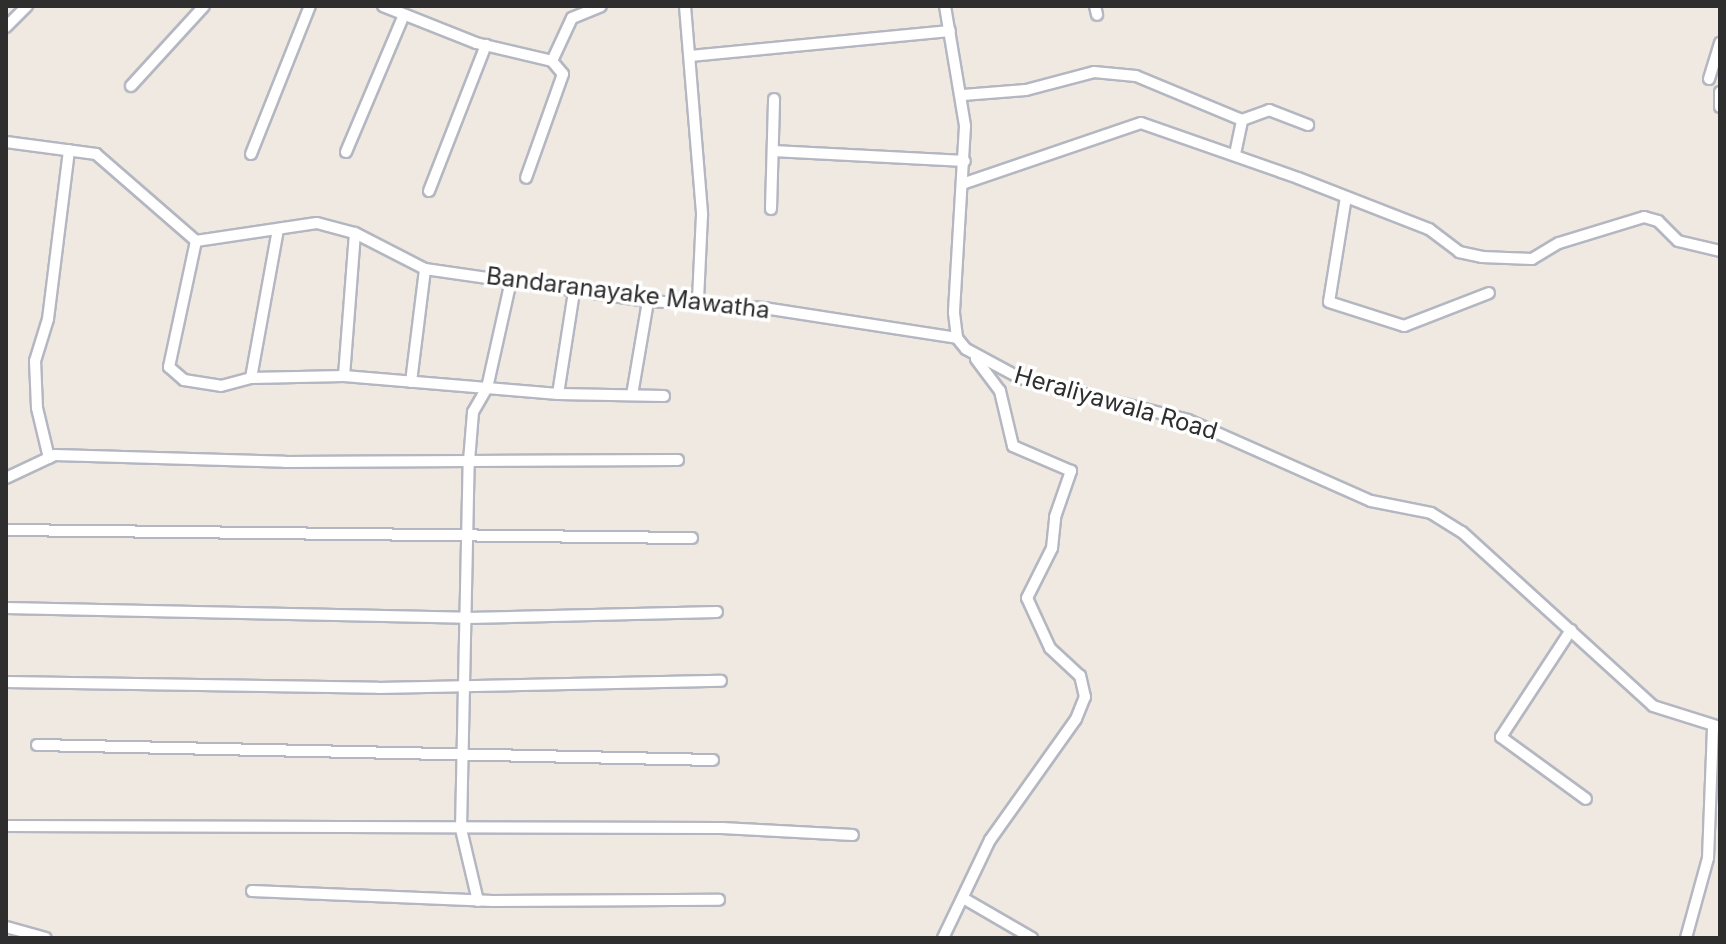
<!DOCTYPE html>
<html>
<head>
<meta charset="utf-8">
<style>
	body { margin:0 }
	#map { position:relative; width:1726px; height:944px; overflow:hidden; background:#efe9e1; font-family:Inter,sans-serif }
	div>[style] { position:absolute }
	.roads { filter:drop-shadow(2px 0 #b4b7c1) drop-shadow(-2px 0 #b4b7c1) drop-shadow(0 2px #b4b7c1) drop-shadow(0 -2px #b4b7c1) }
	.minor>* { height:10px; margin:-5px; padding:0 5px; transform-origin:5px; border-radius:5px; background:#fff }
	span { translate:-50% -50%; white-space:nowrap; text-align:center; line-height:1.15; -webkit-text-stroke:7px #fff; paint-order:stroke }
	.street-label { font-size:24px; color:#2e2e2e }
	.frame { position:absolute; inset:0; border:8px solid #2e2e2e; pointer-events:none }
</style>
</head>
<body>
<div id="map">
	<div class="roads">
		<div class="minor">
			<i style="left:383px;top:6px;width:100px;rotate:21.7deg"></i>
			<i style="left:476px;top:43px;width:78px;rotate:13.3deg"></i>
			<i style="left:552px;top:61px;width:17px;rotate:50deg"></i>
			<i style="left:563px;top:74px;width:110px;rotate:109.6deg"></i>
			<i style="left:685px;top:6px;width:210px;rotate:85.3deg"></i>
			<i style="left:702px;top:215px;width:85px;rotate:92.7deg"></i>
			<i style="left:945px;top:6px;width:122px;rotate:80.5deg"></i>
			<i style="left:965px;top:126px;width:187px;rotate:93.4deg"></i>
			<i style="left:954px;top:313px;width:25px;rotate:83deg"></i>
			<i style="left:957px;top:338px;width:14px;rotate:51deg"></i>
			<i style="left:966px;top:349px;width:61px;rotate:28.2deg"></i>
			<i style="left:1020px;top:378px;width:173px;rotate:14deg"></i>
			<i style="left:1188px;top:420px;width:200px;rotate:23.9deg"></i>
			<i style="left:1371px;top:501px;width:61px;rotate:11.3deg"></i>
			<i style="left:1431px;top:513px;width:36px;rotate:32deg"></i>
			<i style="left:1462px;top:532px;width:258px;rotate:42.3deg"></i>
			<i style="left:1653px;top:706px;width:70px;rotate:17.4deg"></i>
			<i style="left:1095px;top:6px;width:9px;rotate:77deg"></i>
			<i style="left:6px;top:27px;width:30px;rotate:-45deg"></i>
			<i style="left:690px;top:56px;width:261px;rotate:-5.5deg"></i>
			<i style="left:552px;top:61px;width:47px;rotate:-65.1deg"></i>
			<i style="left:572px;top:18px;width:31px;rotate:-22deg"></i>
			<i style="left:1709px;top:79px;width:38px;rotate:-73deg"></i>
			<i style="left:131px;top:86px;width:108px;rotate:-47.6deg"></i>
			<i style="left:1720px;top:92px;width:15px;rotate:90deg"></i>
			<i style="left:963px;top:95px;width:63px;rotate:-4.5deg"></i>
			<i style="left:1026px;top:90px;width:70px;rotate:-14.8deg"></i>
			<i style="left:1094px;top:72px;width:42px;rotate:5.4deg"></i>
			<i style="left:1136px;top:76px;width:115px;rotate:22.5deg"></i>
			<i style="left:1242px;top:120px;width:29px;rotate:-20deg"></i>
			<i style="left:1269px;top:110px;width:42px;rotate:21deg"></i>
			<i style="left:6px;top:142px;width:91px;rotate:7.6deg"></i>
			<i style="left:96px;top:154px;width:133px;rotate:41deg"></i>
			<i style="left:196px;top:241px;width:122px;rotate:-8.5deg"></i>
			<i style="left:317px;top:223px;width:39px;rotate:15deg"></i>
			<i style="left:355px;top:233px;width:79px;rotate:27.2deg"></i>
			<i style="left:425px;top:269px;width:225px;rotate:8.2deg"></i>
			<i style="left:648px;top:301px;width:116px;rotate:3.5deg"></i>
			<i style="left:764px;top:308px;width:195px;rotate:8.8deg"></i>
			<i style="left:773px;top:151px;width:192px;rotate:3deg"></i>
			<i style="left:346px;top:152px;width:147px;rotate:-67.1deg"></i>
			<i style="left:251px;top:154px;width:159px;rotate:-68.3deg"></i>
			<i style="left:1235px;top:154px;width:35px;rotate:-78deg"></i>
			<i style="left:962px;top:184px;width:189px;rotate:-18.8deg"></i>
			<i style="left:1141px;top:123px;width:166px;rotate:19.3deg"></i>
			<i style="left:1298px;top:178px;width:141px;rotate:21.3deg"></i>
			<i style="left:1429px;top:229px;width:38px;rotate:37deg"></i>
			<i style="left:1459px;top:252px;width:24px;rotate:12deg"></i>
			<i style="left:1482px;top:257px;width:50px;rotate:2.3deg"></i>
			<i style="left:1532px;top:259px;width:31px;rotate:-31deg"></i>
			<i style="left:1559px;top:243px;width:89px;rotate:-17deg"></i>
			<i style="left:1644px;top:217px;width:15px;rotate:16deg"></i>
			<i style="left:1658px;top:221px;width:28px;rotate:45deg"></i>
			<i style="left:1678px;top:241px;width:43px;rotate:13.4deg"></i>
			<i style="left:429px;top:191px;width:157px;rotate:-68.7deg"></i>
			<i style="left:1346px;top:197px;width:106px;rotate:99.2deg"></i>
			<i style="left:1329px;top:302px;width:79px;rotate:17.7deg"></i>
			<i style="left:1404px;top:326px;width:91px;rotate:-21.2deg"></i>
			<i style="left:771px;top:209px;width:110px;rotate:-88.4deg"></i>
			<i style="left:196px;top:241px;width:129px;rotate:102.1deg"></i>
			<i style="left:169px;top:367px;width:20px;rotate:41deg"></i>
			<i style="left:184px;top:380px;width:37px;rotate:9deg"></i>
			<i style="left:221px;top:386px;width:31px;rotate:-15deg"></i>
			<i style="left:251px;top:378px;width:93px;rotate:-1.2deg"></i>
			<i style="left:344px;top:376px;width:215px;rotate:4.8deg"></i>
			<i style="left:558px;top:394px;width:106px;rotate:1.1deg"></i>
			<i style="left:344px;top:376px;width:143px;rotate:-85.6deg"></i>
			<i style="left:251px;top:378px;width:150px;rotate:-79.7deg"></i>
			<i style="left:411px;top:382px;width:114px;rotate:-82.9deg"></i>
			<i style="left:558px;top:394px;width:103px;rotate:-81.1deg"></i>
			<i style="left:632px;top:395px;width:95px;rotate:-80.3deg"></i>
			<i style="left:49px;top:458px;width:51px;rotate:-103.5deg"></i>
			<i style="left:37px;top:408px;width:47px;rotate:-92.4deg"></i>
			<i style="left:35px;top:361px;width:44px;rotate:-72.8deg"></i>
			<i style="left:48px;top:319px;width:170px;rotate:-82.9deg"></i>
			<i style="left:6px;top:478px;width:54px;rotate:-25.1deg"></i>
			<i style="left:55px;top:455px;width:230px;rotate:1.7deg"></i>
			<i style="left:285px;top:462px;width:393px;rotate:-0.3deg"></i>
			<i style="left:6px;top:530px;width:686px;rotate:0.67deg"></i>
			<i style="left:6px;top:608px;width:461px;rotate:1.2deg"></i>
			<i style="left:467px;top:618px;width:250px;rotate:-1.4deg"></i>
			<i style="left:1571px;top:630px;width:128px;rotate:123.2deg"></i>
			<i style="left:1501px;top:737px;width:105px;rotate:36.1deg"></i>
			<i style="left:6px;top:682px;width:372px;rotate:0.9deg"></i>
			<i style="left:378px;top:688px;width:343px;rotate:-1.2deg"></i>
			<i style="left:37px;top:745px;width:676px;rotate:1.27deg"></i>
			<i style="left:6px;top:826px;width:716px;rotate:0.16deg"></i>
			<i style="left:722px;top:828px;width:131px;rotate:3.1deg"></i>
			<i style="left:252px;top:891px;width:241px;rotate:2.4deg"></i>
			<i style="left:493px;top:901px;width:226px;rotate:-0.3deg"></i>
			<i style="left:963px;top:898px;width:80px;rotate:30.1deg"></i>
			<i style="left:478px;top:901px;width:74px;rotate:-103.3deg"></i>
			<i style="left:461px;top:829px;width:368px;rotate:-88.8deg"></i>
			<i style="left:469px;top:461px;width:49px;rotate:-85.3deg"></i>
			<i style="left:473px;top:412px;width:28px;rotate:-60deg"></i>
			<i style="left:487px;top:388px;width:110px;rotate:-77.4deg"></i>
			<i style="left:6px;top:927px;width:41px;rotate:15.4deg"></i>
			<i style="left:943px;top:938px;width:109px;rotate:-64.4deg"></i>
			<i style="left:990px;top:840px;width:148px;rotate:-54.6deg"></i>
			<i style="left:1076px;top:719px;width:24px;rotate:-68deg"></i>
			<i style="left:1085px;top:697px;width:22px;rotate:-103deg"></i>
			<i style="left:1080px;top:676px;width:41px;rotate:-137deg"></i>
			<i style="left:1050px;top:648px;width:55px;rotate:-114.7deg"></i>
			<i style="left:1027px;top:598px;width:56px;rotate:-63.4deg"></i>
			<i style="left:1052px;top:548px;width:31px;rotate:-84deg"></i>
			<i style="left:1055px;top:517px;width:49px;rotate:-70.8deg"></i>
			<i style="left:1071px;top:471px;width:63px;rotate:-156.7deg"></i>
			<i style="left:1013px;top:446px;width:57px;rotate:-103.3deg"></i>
			<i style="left:1000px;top:391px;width:40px;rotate:-127deg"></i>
			<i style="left:1686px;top:938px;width:83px;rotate:-74.6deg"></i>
			<i style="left:1708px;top:858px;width:132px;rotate:-87.8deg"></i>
		</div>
	</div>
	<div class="street-label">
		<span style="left:628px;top:293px;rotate:7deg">Bandaranayake Mawatha</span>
		<span style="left:1116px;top:403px;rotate:16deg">Heraliyawala Road</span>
	</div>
	<div class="frame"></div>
</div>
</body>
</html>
